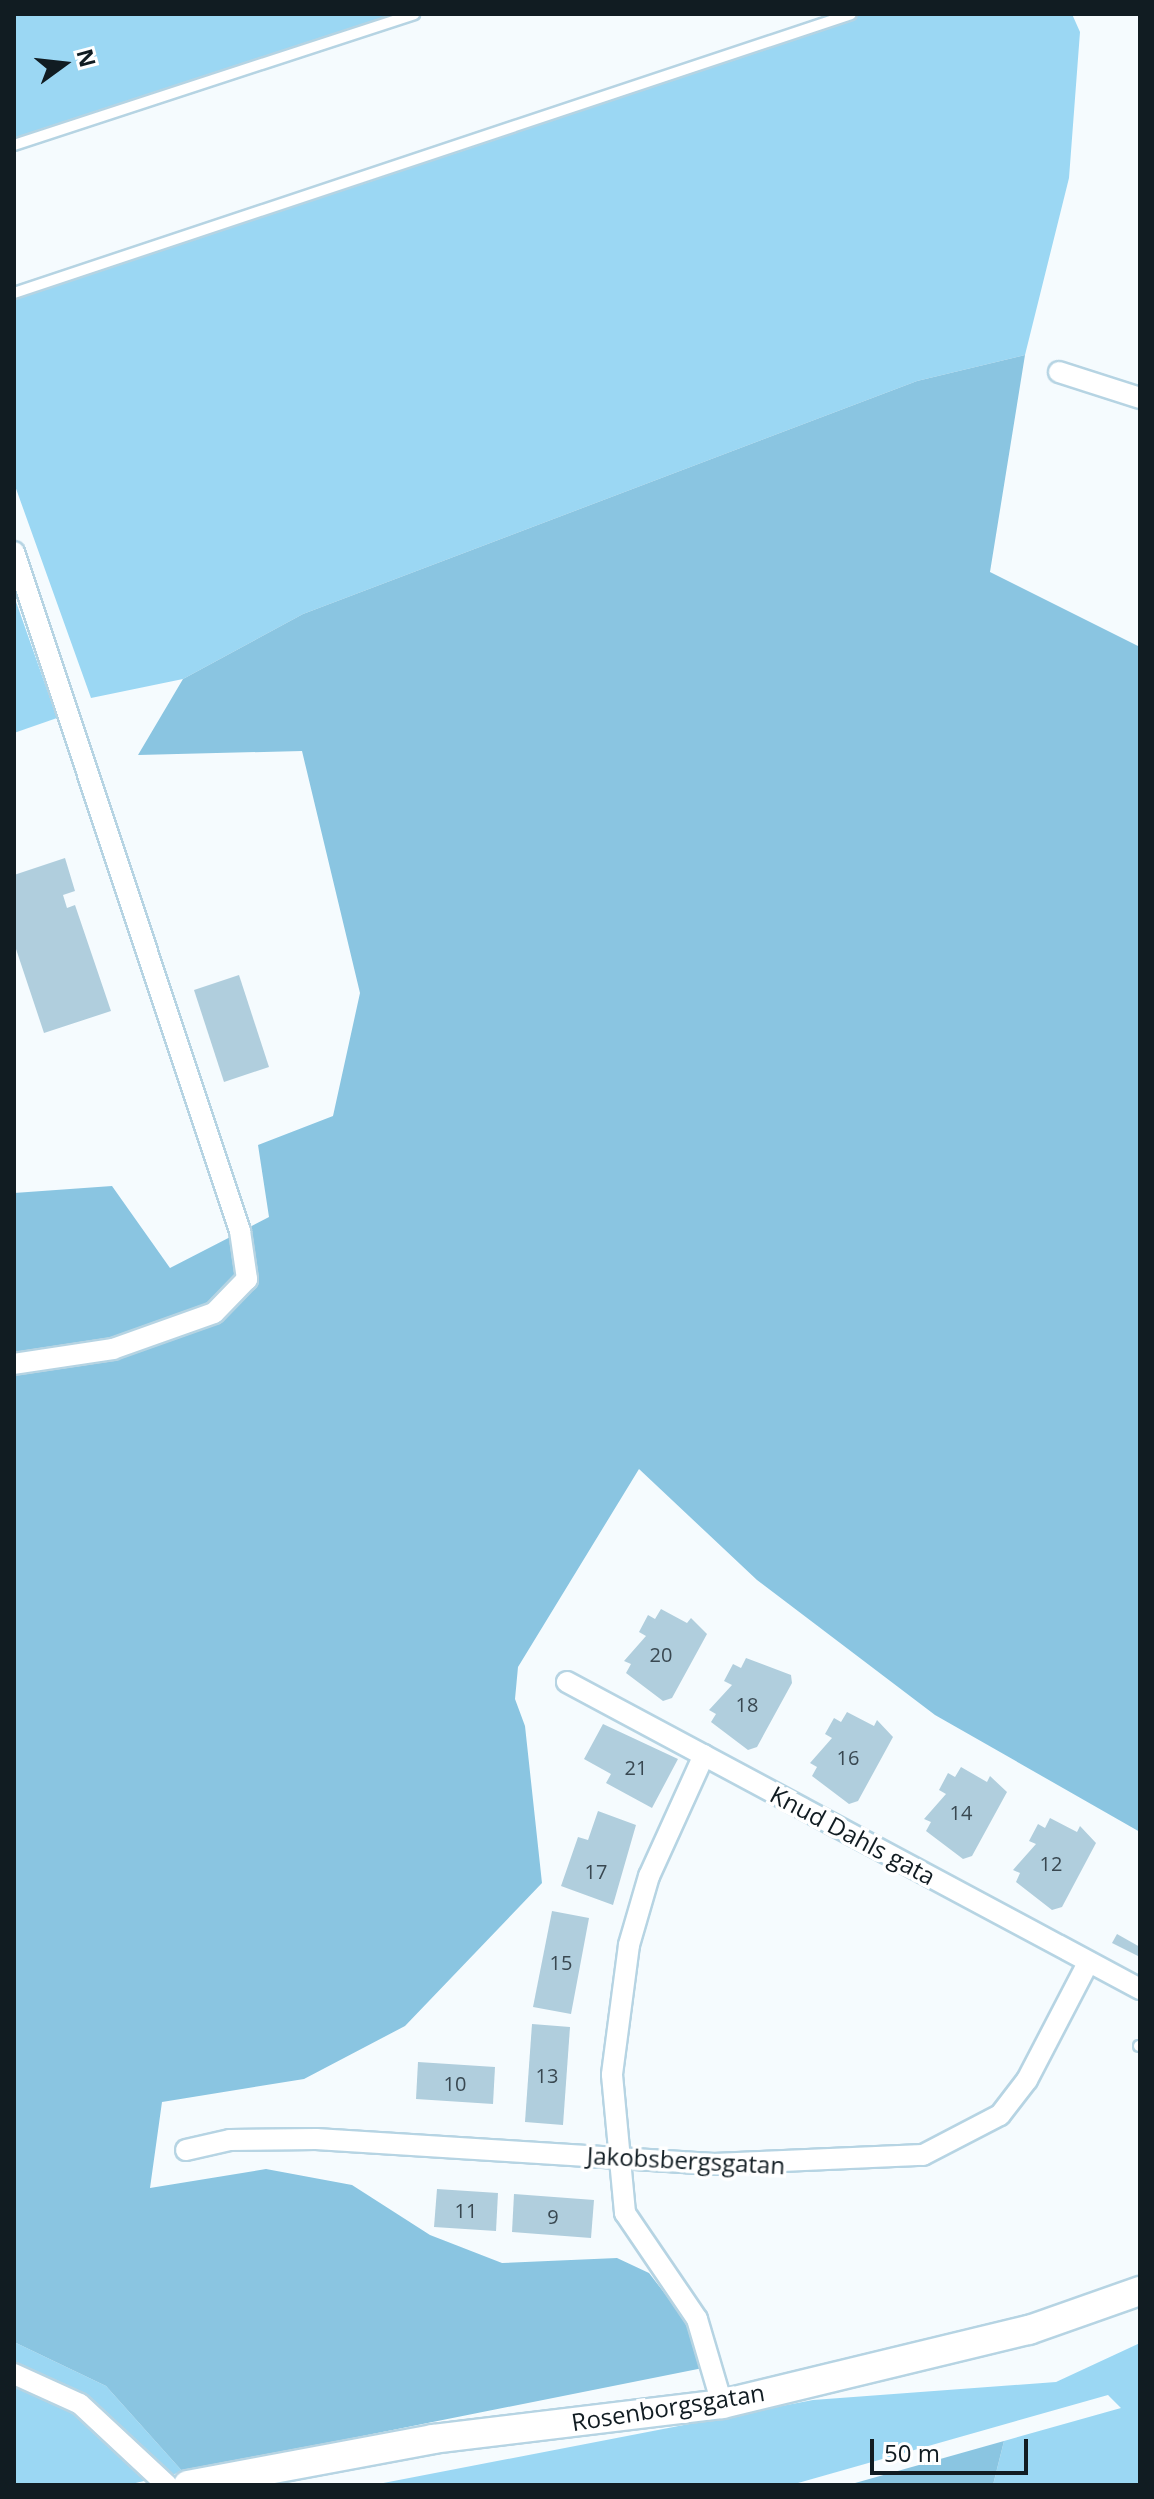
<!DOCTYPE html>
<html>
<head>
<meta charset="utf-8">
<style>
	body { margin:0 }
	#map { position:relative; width:1154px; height:2499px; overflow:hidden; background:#f5fbfe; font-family:"Open Sans",sans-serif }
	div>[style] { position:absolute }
	.green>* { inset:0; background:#9bd7f3 }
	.forest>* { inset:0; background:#8ac5e1 }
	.building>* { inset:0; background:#b0cedd }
	.roads { filter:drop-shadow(2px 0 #b6d4e3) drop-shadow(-2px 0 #b6d4e3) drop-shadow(0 2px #b6d4e3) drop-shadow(0 -2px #b6d4e3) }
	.lane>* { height:10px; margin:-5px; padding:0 5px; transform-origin:5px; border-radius:5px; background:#fff }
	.street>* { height:20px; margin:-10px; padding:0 10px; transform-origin:10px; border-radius:10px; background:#fff }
	.secondary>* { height:28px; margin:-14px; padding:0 14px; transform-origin:14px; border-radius:14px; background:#fff }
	span { translate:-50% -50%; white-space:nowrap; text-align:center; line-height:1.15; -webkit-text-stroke:7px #fff; paint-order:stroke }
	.number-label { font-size:20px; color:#394851 }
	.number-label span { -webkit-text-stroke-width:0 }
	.street-label { font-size:24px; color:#111c22 }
	.frame { position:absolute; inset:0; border:16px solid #111c22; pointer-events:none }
	.north { position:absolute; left:24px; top:24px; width:80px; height:80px; -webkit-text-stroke:6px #fff; paint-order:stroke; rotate:75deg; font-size:22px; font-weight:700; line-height:32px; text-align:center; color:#111c22 }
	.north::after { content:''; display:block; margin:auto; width:28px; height:36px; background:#111c22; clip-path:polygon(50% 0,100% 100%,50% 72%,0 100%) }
	.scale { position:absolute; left:870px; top:2439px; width:158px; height:36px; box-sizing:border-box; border:4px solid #111c22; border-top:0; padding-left:10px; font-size:24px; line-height:28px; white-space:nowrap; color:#111c22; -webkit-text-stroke:6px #fff; paint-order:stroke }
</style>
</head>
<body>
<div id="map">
	<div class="green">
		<i style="clip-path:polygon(14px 14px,414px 14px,14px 145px)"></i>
		<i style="clip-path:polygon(851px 14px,1072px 14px,1080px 32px,1069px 178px,1025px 355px,917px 381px,303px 614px,183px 679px,91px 698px,14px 483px,14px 293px)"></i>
		<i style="clip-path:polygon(14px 596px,57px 718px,14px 733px)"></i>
		<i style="clip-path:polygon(14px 2342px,106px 2386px,183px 2472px,127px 2485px,14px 2485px)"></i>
		<i style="clip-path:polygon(1140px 2343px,1140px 2485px,993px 2485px,1004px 2441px,1121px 2408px,1108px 2395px,791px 2485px,373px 2485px,813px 2400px,1056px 2382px)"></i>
	</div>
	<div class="forest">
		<i style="clip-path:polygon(1025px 355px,990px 572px,1140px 647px,1140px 1832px,935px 1715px,757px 1580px,639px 1469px,518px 1667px,515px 1699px,525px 1726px,542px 1883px,405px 2026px,304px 2079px,162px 2102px,150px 2188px,266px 2169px,352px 2185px,430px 2235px,502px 2263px,617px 2258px,649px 2273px,686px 2321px,708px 2367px,183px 2472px,106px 2386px,14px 2342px,14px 1193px,112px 1186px,170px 1268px,269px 1217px,258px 1145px,333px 1116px,360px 993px,302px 751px,138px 755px,183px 679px,303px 614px,917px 381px)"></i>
		<i style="clip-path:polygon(1004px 2441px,993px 2485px,848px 2485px)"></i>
	</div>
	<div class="building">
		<i style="clip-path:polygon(65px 858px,75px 891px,63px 895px,67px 908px,75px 905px,111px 1011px,44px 1033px,14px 943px,14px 875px)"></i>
		<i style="clip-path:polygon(239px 975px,269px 1067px,224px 1082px,194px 990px)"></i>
		<i style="clip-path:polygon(661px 1609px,687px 1623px,691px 1618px,707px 1634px,672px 1698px,663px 1701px,626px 1673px,631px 1664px,624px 1661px,646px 1636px,639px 1632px,648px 1615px,655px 1619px)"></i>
		<i style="clip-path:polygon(746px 1658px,791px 1675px,792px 1683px,757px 1747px,748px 1750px,711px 1722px,716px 1714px,709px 1710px,732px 1685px,724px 1681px,733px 1664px,741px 1668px)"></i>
		<i style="clip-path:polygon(847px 1712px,874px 1726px,877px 1720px,893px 1737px,858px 1801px,849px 1804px,812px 1776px,817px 1767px,810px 1763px,832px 1738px,825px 1734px,834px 1718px,841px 1722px)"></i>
		<i style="clip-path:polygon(603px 1724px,678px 1759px,652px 1808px,606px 1783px,611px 1774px,584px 1759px)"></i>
		<i style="clip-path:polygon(961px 1767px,987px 1782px,990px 1776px,1007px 1792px,972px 1856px,963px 1859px,926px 1831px,931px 1822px,924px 1819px,946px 1794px,939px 1790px,948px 1773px,955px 1777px)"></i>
		<i style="clip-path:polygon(598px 1811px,636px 1825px,613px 1905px,561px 1886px,578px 1837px,588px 1840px)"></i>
		<i style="clip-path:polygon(1050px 1818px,1077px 1832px,1080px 1826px,1096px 1843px,1062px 1907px,1052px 1910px,1016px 1882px,1020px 1873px,1013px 1870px,1036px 1844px,1029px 1841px,1038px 1824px,1045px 1828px)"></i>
		<i style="clip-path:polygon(552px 1911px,589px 1918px,571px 2014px,533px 2007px)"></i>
		<i style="clip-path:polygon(1117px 1934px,1140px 1947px,1140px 1957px,1112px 1943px)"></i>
		<i style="clip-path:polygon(532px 2024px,570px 2027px,563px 2125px,525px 2122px)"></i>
		<i style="clip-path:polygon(418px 2062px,495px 2067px,493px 2104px,416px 2099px)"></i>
		<i style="clip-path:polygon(437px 2189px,498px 2193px,496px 2231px,434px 2227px)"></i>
		<i style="clip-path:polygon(514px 2194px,594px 2200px,591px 2238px,512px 2232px)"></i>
	</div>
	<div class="roads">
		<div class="lane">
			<i style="left:14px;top:145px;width:421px;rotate:-18.1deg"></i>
			<i style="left:14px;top:293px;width:882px;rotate:-18.43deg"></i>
			<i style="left:1139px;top:2046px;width:1px"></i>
		</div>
		<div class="street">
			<i style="left:1059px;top:372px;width:85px;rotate:17.8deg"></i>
			<i style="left:14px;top:552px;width:716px;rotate:71.59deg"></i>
			<i style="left:240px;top:1231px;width:49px;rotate:81.7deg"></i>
			<i style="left:247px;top:1279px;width:47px;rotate:134.1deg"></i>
			<i style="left:214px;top:1313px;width:107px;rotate:160.4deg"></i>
			<i style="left:113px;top:1349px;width:100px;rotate:171.4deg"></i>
			<i style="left:567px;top:1682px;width:650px;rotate:28.18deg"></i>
			<i style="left:704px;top:1755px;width:133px;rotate:114.4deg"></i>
			<i style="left:649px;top:1876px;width:72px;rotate:106.2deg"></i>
			<i style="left:629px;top:1945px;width:131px;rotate:97.5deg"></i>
			<i style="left:612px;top:2075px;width:139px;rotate:84.6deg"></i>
			<i style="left:625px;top:2213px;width:128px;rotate:55.8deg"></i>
			<i style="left:697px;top:2319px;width:89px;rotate:73.6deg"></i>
			<i style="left:186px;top:2150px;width:45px;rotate:-12.8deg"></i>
			<i style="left:230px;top:2140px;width:86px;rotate:-0.7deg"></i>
			<i style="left:316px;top:2139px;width:399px;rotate:3.6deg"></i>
			<i style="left:714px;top:2164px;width:209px;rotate:-2.5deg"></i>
			<i style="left:923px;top:2155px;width:87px;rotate:-27.5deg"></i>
			<i style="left:1000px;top:2115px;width:44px;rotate:-52.4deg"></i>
			<i style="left:1027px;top:2080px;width:132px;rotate:-62.5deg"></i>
			<i style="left:14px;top:2374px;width:72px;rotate:24.4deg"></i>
			<i style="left:80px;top:2404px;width:119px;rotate:43deg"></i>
		</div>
		<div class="secondary">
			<i style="left:188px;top:2485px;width:249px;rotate:-10.6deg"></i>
			<i style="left:433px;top:2439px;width:291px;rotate:-6.9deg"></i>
			<i style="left:722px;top:2404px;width:316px;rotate:-13.6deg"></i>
			<i style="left:1029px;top:2330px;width:118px;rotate:-19.4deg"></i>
		</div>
	</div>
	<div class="number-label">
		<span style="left:661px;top:1654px">20</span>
		<span style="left:747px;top:1704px">18</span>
		<span style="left:848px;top:1757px">16</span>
		<span style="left:636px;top:1767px">21</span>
		<span style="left:961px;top:1812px">14</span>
		<span style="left:1051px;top:1863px">12</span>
		<span style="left:596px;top:1871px">17</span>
		<span style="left:561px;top:1962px">15</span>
		<span style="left:547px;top:2075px">13</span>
		<span style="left:455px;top:2083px">10</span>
		<span style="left:466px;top:2210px">11</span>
		<span style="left:553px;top:2216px">9</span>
	</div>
	<div class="street-label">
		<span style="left:853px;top:1835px;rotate:28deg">Knud Dahls gata</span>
		<span style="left:686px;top:2160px;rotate:3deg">Jakobsbergsgatan</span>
		<span style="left:668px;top:2407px;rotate:-9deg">Rosenborgsgatan</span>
	</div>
	<div class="frame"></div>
	<div class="north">N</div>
	<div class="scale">50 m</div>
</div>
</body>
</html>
